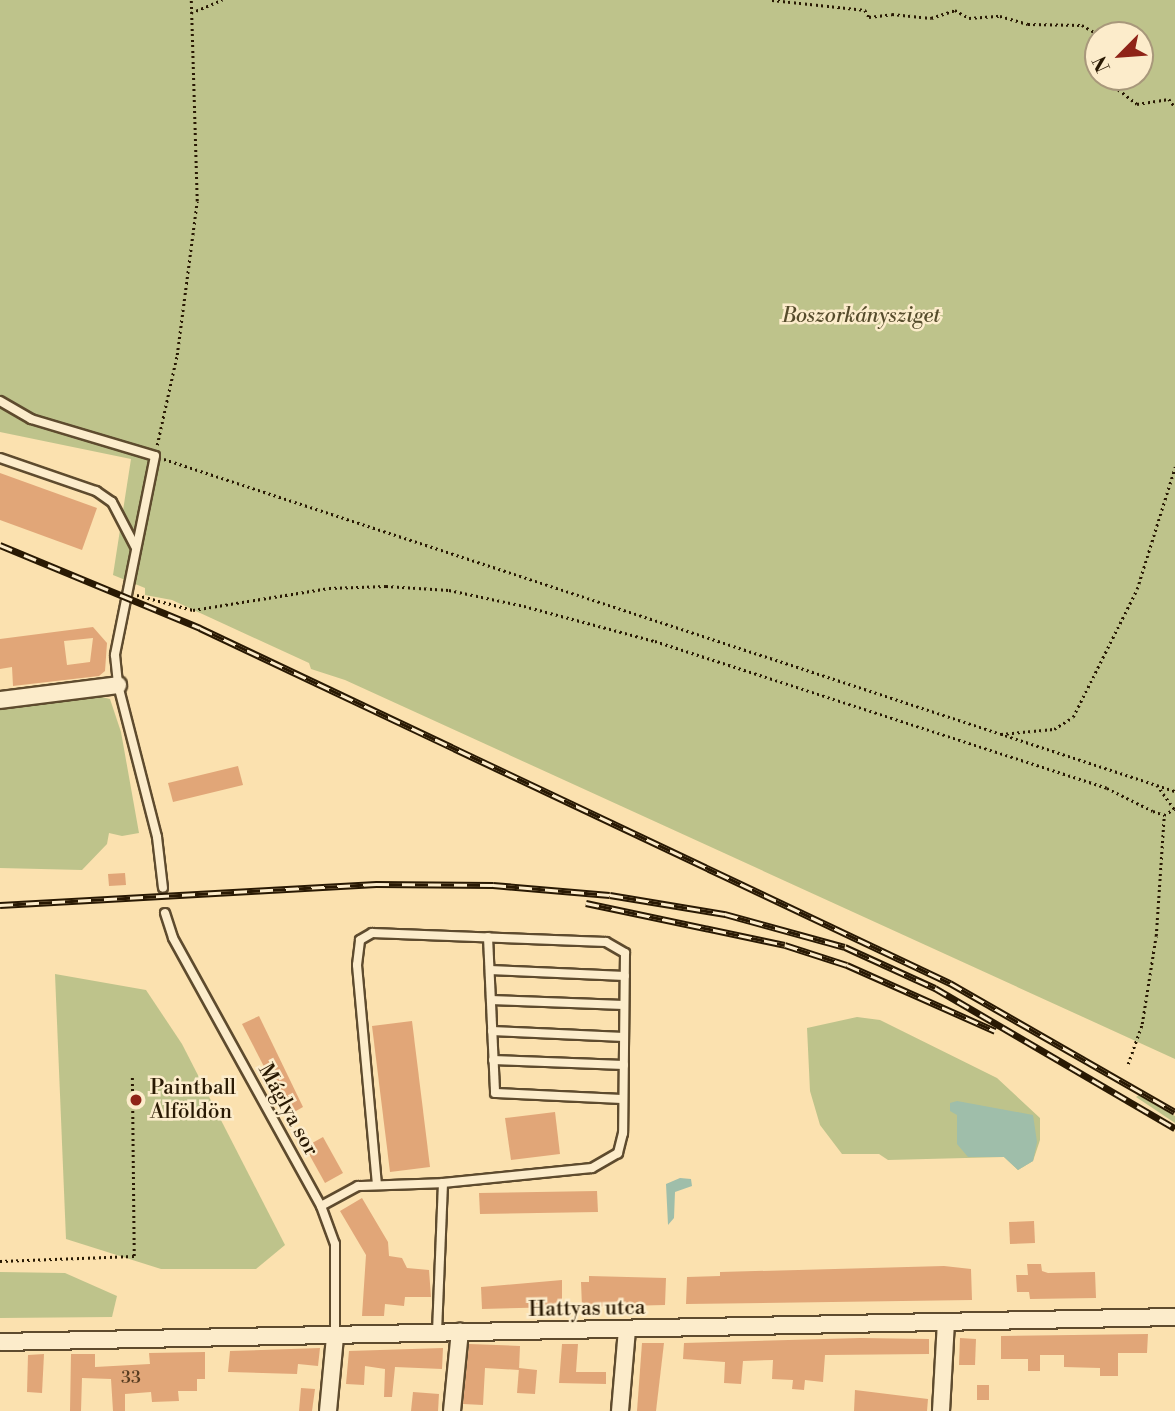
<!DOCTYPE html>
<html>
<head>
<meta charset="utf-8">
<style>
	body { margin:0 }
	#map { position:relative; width:1175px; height:1411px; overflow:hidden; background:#fbe1af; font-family:"Libre Bodoni",serif }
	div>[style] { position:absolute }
	.green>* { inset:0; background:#bec38b }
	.water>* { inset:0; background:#9fbeaa }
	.building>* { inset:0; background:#e1a678 }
	.path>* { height:2.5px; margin-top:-1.25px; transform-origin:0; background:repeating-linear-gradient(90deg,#291903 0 2px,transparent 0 5.5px) }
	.roads { filter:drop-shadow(2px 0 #5e4b2e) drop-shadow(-2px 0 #5e4b2e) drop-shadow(0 2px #5e4b2e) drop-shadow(0 -2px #5e4b2e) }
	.lane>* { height:8px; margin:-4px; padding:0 4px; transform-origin:4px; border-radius:4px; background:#fceccb }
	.street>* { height:16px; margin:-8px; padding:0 8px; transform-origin:8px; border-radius:8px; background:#fceccb }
	.rail>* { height:7px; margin-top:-3.5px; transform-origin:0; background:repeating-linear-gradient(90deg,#fceccb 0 13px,#291903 0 26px); box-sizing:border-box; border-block:2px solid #291903 }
	.dots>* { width:19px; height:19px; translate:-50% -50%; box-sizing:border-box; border:4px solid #fceccb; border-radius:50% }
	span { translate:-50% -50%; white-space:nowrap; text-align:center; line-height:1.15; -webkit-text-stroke:5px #fceccb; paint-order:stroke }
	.number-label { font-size:18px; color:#573c20 }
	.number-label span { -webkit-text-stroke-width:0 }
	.park-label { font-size:21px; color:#564c2c; font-style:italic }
	.poi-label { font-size:21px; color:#291903 }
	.left { translate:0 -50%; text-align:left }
	.street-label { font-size:21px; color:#291903 }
	.north { position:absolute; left:1084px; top:21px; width:70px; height:70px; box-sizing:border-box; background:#fceccb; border:2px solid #a8987b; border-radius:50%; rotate:245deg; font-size:19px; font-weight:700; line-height:28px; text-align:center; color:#291903 }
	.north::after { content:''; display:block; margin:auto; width:24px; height:32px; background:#8f2418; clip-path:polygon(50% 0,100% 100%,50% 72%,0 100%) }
</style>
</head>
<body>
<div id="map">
	<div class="green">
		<i style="clip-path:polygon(evenodd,0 0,1175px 0,1175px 1059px,345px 680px,311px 669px,309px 663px,172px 600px,145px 595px,145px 588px,113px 575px,131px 459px,0 432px,0 0,1098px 35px,1140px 35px,1140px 77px,1098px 77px,1098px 35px)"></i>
		<i style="clip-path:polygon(94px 695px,110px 699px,121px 732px,139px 833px,122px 836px,109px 833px,107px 844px,82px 870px,0 868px,0 707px)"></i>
		<i style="clip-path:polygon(55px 974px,146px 990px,182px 1044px,285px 1245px,256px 1269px,161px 1269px,66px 1239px)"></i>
		<i style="clip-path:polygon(857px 1017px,880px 1020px,997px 1078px,1040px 1118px,1040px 1140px,1033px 1161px,1018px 1170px,1004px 1157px,888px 1160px,879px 1154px,842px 1154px,820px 1125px,810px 1091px,807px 1028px)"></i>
		<i style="clip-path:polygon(1139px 1095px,1175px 1116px,1175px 1123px,1136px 1097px)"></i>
		<i style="clip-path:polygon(0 1272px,65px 1273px,117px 1296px,112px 1317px,0 1318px)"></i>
	</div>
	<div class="water">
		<i style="clip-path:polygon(957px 1101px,1033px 1115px,1037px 1142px,1033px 1161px,1018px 1170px,1004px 1157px,968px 1157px,957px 1144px,957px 1115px,950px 1111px,950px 1103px)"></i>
		<i style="clip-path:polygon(680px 1178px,691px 1179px,692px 1186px,675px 1192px,674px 1218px,668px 1225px,666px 1184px)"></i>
	</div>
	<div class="building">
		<i style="clip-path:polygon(0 473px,97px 508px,82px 550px,0 520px)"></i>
		<i style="clip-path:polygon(evenodd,93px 627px,107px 643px,105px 671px,99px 676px,13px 686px,12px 667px,0 669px,0 639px,93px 627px,93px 638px,90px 662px,67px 665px,64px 641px,93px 638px)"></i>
		<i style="clip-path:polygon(238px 766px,243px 785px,173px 802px,168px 783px)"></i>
		<i style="clip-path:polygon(125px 873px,126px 885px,109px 886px,108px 874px)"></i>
		<i style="clip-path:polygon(259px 1016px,303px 1107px,289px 1115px,242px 1024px)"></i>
		<i style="clip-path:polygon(412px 1021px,430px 1167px,390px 1172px,372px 1026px)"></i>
		<i style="clip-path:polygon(555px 1112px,560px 1154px,511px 1160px,505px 1118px)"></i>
		<i style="clip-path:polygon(323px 1137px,343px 1173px,325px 1183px,305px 1147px)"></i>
		<i style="clip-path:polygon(597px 1191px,598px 1212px,480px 1214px,479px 1193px)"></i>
		<i style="clip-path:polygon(362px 1198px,388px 1242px,389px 1256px,402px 1258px,407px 1268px,429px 1270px,431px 1297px,405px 1297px,404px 1306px,385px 1304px,384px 1316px,362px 1316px,366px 1255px,340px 1211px)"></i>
		<i style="clip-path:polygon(1034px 1221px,1035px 1243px,1010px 1244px,1009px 1222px)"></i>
		<i style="clip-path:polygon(1027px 1264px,1041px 1264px,1042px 1271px,1048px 1273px,1095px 1272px,1096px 1298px,1030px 1299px,1029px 1292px,1017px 1292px,1016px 1275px,1028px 1275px)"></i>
		<i style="clip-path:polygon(944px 1266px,971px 1269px,972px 1300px,686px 1304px,687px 1277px,720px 1276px,720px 1272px)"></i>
		<i style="clip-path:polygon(589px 1276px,666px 1278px,665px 1305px,582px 1307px,581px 1282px,589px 1282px)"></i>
		<i style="clip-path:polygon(562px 1280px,562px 1307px,482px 1309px,481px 1287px)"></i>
		<i style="clip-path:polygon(1148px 1334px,1147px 1353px,1118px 1353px,1118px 1376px,1100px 1376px,1100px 1368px,1064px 1367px,1064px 1355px,1040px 1355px,1040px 1371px,1028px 1371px,1028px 1359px,1001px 1359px,1001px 1336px)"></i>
		<i style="clip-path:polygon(860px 1338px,929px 1339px,929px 1354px,825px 1355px,823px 1382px,805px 1380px,804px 1390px,792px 1389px,793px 1380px,772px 1379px,773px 1360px,743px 1361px,741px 1384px,724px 1383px,725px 1362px,683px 1359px,684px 1343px)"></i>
		<i style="clip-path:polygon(960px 1338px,976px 1339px,975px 1365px,959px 1365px)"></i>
		<i style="clip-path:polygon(642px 1343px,664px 1343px,656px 1411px,637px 1411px)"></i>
		<i style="clip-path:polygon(469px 1344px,520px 1346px,519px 1370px,485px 1368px,483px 1405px,463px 1404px)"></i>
		<i style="clip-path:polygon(562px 1344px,578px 1344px,576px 1372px,606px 1372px,606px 1384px,559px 1383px)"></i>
		<i style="clip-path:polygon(320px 1348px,318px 1366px,298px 1364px,297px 1374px,228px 1372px,230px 1351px)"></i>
		<i style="clip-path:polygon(443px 1348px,442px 1369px,395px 1367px,392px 1397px,384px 1397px,385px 1369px,365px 1366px,364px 1385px,346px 1384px,349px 1351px)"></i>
		<i style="clip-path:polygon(205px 1352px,205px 1379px,197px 1379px,197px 1391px,178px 1391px,179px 1401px,152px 1402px,151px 1392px,125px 1394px,125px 1411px,113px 1411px,111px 1379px,82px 1378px,81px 1411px,70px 1411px,71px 1354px,95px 1354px,95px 1367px,150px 1364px,149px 1353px)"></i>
		<i style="clip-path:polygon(44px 1354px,42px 1393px,27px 1392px,28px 1355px)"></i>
		<i style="clip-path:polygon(519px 1368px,537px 1370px,535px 1394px,517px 1393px)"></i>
		<i style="clip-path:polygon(977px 1385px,989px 1385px,989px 1400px,977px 1400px)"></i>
		<i style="clip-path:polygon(301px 1388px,315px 1389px,312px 1411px,299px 1411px)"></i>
		<i style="clip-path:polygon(855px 1390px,928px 1399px,927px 1411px,854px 1411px)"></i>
		<i style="clip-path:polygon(413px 1392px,439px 1394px,438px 1411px,411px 1411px)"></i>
	</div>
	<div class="path">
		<i style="left:772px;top:0;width:94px;rotate:6.1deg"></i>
		<i style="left:865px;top:10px;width:8px;rotate:60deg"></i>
		<i style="left:869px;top:17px;width:23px;rotate:-7deg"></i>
		<i style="left:892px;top:14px;width:39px;rotate:6deg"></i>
		<i style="left:931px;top:18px;width:25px;rotate:-18deg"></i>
		<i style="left:955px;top:10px;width:16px;rotate:30deg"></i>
		<i style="left:969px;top:18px;width:31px;rotate:-4deg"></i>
		<i style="left:1000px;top:16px;width:29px;rotate:16deg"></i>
		<i style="left:1028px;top:24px;width:54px;rotate:1.1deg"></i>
		<i style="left:1082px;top:25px;width:20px;rotate:30deg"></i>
		<i style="left:191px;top:13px;width:34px;rotate:-23deg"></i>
		<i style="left:1111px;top:77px;width:9px;rotate:72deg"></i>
		<i style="left:1114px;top:86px;width:29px;rotate:38deg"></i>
		<i style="left:1137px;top:104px;width:32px;rotate:-9deg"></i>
		<i style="left:1169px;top:99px;width:10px;rotate:53deg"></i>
		<i style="left:157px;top:445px;width:92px;rotate:-77.5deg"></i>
		<i style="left:177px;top:355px;width:155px;rotate:-82.6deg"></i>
		<i style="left:197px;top:201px;width:201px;rotate:-91.7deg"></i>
		<i style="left:164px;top:459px;width:1064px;rotate:18.18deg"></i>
		<i style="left:137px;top:595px;width:58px;rotate:15deg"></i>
		<i style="left:193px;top:610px;width:138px;rotate:-9.2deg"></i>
		<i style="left:329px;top:588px;width:57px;rotate:-2deg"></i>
		<i style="left:386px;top:586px;width:63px;rotate:3.6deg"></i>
		<i style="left:449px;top:590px;width:77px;rotate:12deg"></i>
		<i style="left:524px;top:606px;width:136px;rotate:15deg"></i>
		<i style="left:655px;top:641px;width:475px;rotate:18deg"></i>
		<i style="left:1107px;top:788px;width:51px;rotate:26.6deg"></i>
		<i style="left:1153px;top:811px;width:12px;rotate:20deg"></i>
		<i style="left:1164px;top:815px;width:12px;rotate:-31deg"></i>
		<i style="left:1001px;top:734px;width:53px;rotate:-5.4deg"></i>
		<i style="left:1054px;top:729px;width:22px;rotate:-32deg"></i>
		<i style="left:1073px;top:717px;width:143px;rotate:-63.4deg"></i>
		<i style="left:1137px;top:589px;width:128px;rotate:-72.7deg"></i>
		<i style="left:1157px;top:785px;width:31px;rotate:54deg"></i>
		<i style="left:1128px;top:1064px;width:42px;rotate:-70.7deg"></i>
		<i style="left:1142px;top:1024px;width:89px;rotate:-81deg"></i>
		<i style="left:1156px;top:936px;width:121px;rotate:-86.2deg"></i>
		<i style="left:0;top:1261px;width:134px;rotate:-2.1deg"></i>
		<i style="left:134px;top:1256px;width:181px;rotate:-90.6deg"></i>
	</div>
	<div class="roads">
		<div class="lane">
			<i style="left:0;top:401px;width:36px;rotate:30deg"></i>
			<i style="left:31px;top:419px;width:129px;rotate:16.6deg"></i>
			<i style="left:155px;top:456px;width:203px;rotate:101.4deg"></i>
			<i style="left:115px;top:655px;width:30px;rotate:84deg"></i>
			<i style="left:118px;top:685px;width:157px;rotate:75.6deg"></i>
			<i style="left:157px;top:837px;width:51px;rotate:83.3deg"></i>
			<i style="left:0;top:458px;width:102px;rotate:19deg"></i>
			<i style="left:96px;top:491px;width:19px;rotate:35deg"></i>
			<i style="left:112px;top:502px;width:50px;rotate:62.4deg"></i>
			<i style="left:165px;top:913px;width:26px;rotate:72deg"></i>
			<i style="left:173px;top:938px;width:306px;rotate:61.1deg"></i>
			<i style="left:321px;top:1206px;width:40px;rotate:69.8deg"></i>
			<i style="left:335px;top:1244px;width:93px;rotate:90deg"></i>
			<i style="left:488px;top:937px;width:156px;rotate:87.4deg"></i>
			<i style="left:495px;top:1093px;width:128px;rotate:2.7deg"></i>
			<i style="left:490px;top:970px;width:135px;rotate:2.5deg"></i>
			<i style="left:491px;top:1000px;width:133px;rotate:2.2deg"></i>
			<i style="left:492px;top:1031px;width:132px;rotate:2.6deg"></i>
			<i style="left:493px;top:1060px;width:131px;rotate:2.2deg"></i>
			<i style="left:377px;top:1185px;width:221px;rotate:-95.2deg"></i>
			<i style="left:357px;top:965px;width:25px;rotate:-83deg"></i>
			<i style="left:360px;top:940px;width:14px;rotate:-30deg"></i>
			<i style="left:372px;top:933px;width:234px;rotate:2.2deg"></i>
			<i style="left:606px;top:942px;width:22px;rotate:30deg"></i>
			<i style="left:625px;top:953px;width:180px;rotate:90.6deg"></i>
			<i style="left:623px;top:1133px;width:21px;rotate:104deg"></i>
			<i style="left:618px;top:1153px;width:30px;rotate:150deg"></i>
			<i style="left:592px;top:1168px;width:150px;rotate:174.3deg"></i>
			<i style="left:443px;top:1183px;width:148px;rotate:92.3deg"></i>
			<i style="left:321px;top:1206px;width:42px;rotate:-28.4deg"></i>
			<i style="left:358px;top:1186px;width:85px;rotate:-2deg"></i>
		</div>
		<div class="street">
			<i style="left:0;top:700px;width:119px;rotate:-7.2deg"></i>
			<i style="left:0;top:1342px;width:1175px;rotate:-1.22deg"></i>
			<i style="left:328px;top:1411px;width:74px;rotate:-84.6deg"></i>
			<i style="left:452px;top:1411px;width:80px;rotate:-84.3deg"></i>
			<i style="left:620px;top:1411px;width:82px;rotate:-85.1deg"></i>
			<i style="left:941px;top:1411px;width:89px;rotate:-86.8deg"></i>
		</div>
	</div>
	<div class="rail">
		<i style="left:0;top:545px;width:217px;rotate:22.5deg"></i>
		<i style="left:200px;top:628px;width:830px;rotate:25.33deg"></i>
		<i style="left:950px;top:983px;width:259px;rotate:29.8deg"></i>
		<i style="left:586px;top:903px;width:203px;rotate:11.9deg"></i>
		<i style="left:785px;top:945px;width:65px;rotate:17.9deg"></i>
		<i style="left:847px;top:965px;width:162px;rotate:24deg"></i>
		<i style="left:0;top:905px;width:377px;rotate:-3.2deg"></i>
		<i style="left:376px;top:884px;width:117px;rotate:0.5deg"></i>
		<i style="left:493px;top:885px;width:117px;rotate:4.9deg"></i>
		<i style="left:610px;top:895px;width:117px;rotate:9.4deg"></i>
		<i style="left:725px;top:914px;width:124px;rotate:15.4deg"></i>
		<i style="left:845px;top:947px;width:99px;rotate:24.5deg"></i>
		<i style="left:935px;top:988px;width:278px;rotate:30.3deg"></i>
	</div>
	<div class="dots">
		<i style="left:136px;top:1100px;background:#8f2418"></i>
	</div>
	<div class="number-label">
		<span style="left:131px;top:1378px">33</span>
	</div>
	<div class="park-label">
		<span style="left:861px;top:316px">Boszorkánysziget</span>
	</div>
	<div class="poi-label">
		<span class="left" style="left:150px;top:1100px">Paintball<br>Alföldön</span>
	</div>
	<div class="street-label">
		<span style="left:288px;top:1110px;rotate:61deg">Máglya sor</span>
		<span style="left:587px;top:1309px;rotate:-1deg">Hattyas utca</span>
	</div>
	<div class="north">N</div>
</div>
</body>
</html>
